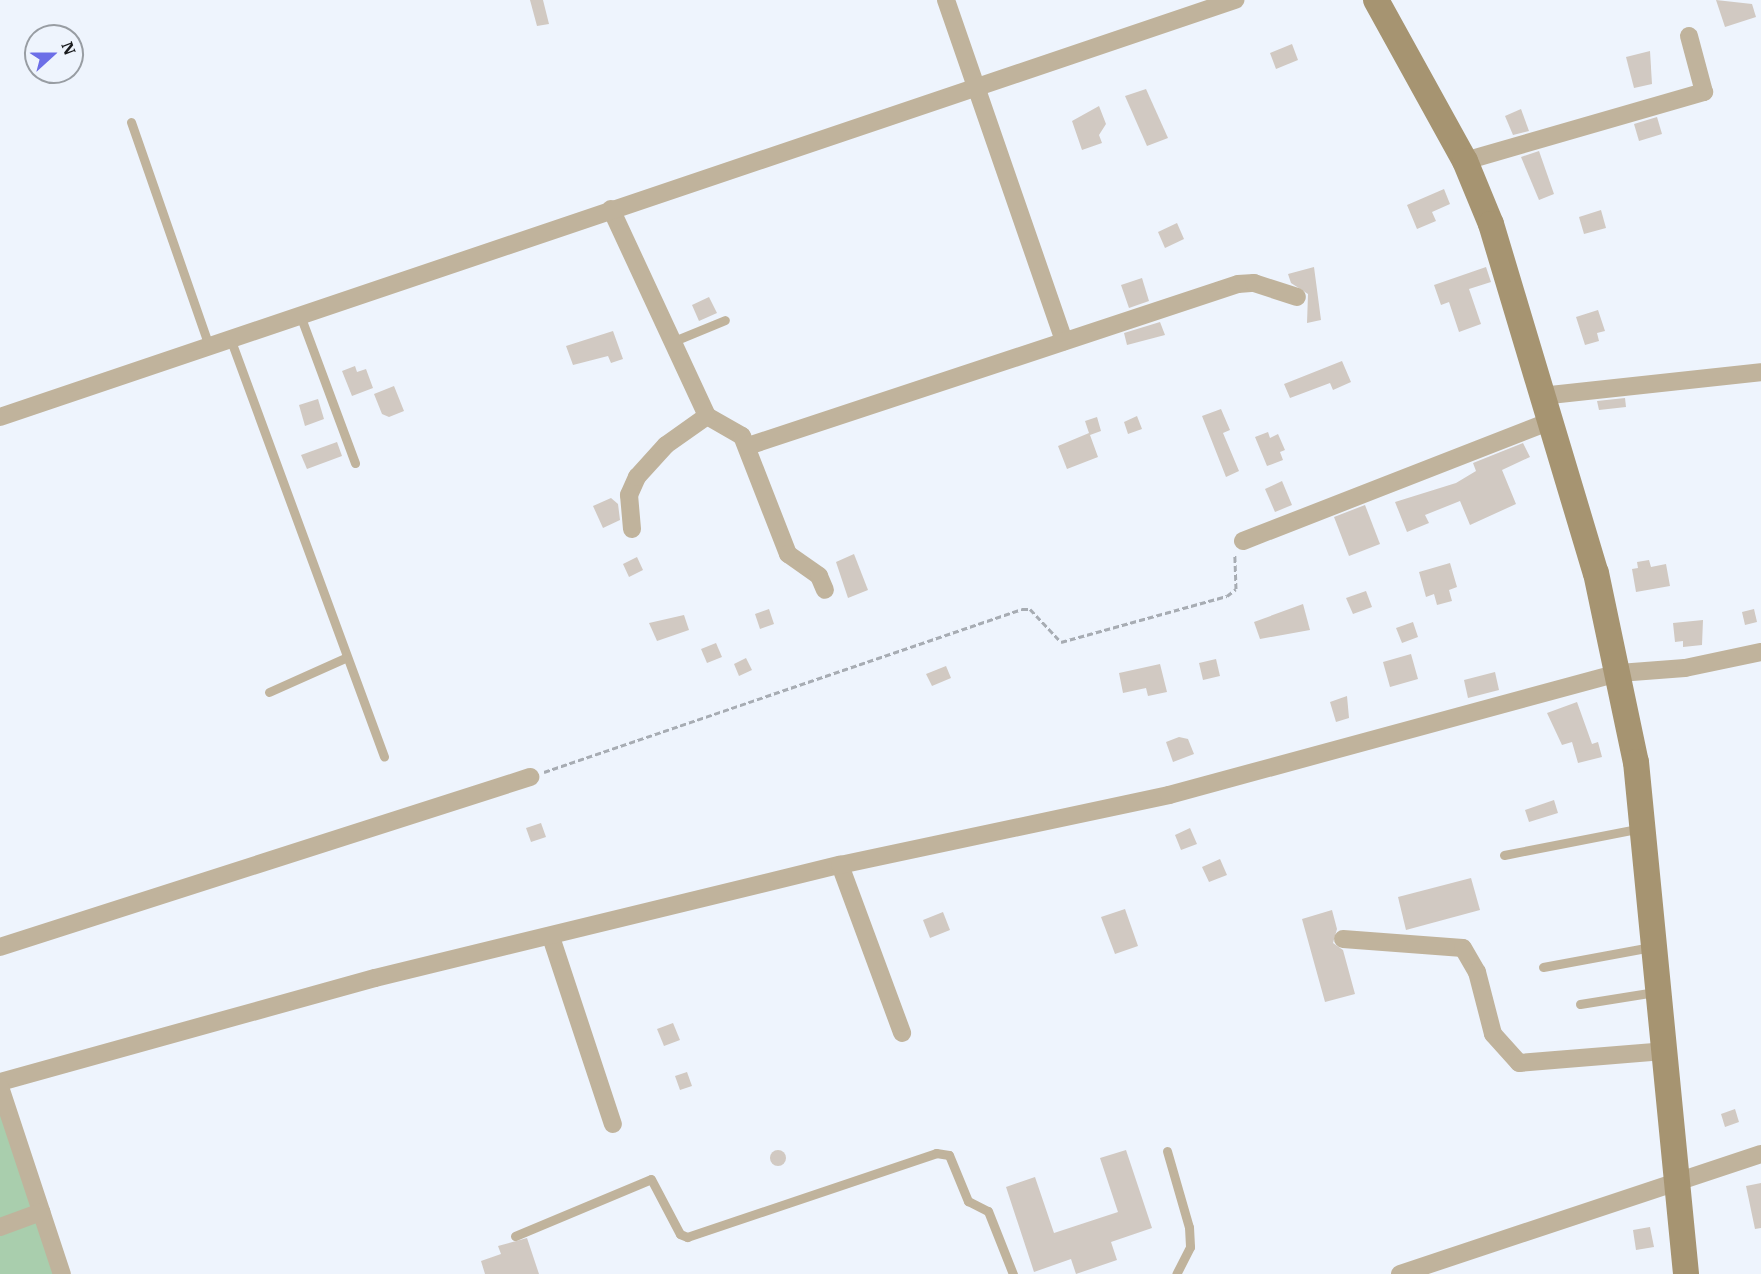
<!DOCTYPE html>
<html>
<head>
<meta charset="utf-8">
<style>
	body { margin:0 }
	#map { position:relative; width:1761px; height:1274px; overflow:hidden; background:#eef4fd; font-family:"IBM Plex Serif",serif }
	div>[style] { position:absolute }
	.green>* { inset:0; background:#a9cead }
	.building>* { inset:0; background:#d1c9c2 }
	.round { border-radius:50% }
	.path>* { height:3px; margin-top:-1.5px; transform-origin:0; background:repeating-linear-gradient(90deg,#a7acb3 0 6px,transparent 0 9px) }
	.lane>* { height:9px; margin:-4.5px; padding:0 4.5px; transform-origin:4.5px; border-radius:4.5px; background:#c0b39c }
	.street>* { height:18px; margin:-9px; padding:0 9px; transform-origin:9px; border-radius:9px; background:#c0b39c }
	.secondary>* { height:26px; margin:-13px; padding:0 13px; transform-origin:13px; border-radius:13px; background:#a69471 }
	span { translate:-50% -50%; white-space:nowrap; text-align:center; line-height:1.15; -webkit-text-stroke:6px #eef4fd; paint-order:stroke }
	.north { position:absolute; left:24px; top:24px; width:60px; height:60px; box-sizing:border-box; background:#eef4fd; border:2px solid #989da3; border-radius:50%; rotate:69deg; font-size:16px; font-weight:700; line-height:24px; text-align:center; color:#181a1d }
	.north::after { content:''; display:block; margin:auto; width:21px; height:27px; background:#6c6ee7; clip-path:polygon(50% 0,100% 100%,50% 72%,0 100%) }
</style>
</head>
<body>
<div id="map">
	<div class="green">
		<i style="clip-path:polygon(0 1111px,57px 1274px,0 1274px)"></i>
	</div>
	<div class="building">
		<i style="clip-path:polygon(530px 0,543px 0,549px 24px,537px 26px)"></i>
		<i style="clip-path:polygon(1716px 0,1752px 4px,1756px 17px,1725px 27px)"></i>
		<i style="clip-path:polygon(1292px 44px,1298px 60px,1276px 69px,1270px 53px)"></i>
		<i style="clip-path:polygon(1650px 51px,1652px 84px,1634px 88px,1626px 57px)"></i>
		<i style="clip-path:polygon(1146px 89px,1168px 138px,1147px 146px,1125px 96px)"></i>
		<i style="clip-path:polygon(1099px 106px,1106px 124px,1099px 135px,1102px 143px,1082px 150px,1072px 121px)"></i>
		<i style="clip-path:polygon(1521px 109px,1529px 131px,1513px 135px,1505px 116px)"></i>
		<i style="clip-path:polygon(1657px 117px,1662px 134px,1639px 141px,1634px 124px)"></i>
		<i style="clip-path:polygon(1539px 151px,1554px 194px,1539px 200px,1521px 157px)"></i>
		<i style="clip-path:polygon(1444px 189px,1450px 204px,1432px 212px,1436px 221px,1417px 229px,1407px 205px)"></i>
		<i style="clip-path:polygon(1601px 210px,1606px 228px,1584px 234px,1579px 217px)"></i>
		<i style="clip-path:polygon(1177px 223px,1184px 239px,1165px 248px,1158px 232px)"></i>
		<i style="clip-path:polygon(1314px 267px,1321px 320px,1307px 323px,1308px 294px,1291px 283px,1288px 274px)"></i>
		<i style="clip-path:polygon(1486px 267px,1491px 282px,1469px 289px,1481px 324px,1459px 332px,1449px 302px,1441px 305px,1434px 285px)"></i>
		<i style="clip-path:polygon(1142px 278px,1149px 301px,1129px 308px,1121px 285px)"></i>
		<i style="clip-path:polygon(709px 297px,717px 313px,699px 321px,692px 305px)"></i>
		<i style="clip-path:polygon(1598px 310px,1605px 331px,1597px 333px,1599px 341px,1585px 345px,1576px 317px)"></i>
		<i style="clip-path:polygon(1160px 322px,1165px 335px,1127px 345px,1124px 333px)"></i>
		<i style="clip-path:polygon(613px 331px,623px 359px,611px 363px,608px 356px,573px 365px,566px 346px)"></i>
		<i style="clip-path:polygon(1342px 361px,1351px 382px,1333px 390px,1330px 383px,1290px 398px,1284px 384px)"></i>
		<i style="clip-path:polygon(355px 366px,357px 372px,366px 369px,373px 388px,352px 396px,342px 371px)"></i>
		<i style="clip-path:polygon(394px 386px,404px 411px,389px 417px,382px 414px,374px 394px)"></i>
		<i style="clip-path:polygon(1625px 398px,1626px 407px,1599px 410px,1597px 401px)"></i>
		<i style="clip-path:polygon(318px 399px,324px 419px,305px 426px,299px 405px)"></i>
		<i style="clip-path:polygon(1221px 409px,1230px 430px,1223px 433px,1239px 471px,1226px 477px,1202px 416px)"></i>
		<i style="clip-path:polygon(1137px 416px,1142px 429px,1128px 434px,1124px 422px)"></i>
		<i style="clip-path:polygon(1097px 417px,1101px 431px,1090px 435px,1098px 457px,1067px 469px,1058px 446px,1089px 433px,1085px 421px)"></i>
		<i style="clip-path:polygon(1268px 432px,1270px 438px,1278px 434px,1285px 450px,1280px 452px,1283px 460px,1267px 466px,1255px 437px)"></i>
		<i style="clip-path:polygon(337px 442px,342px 456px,307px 469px,301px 455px)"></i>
		<i style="clip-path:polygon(1523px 443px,1530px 457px,1502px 470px,1516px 504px,1470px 525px,1460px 501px,1425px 515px,1429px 523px,1407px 532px,1395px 502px,1456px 483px,1476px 471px,1473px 463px)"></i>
		<i style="clip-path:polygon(1282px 481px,1292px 505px,1275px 512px,1265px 489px)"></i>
		<i style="clip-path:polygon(611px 498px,618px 504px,620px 520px,603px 528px,593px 506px)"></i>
		<i style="clip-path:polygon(1365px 505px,1380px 544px,1349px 556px,1334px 517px)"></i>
		<i style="clip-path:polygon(854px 554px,868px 590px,848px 598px,836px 562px)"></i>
		<i style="clip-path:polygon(637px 557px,643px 570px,629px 577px,623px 564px)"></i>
		<i style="clip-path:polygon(1649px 560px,1651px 567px,1666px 564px,1670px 586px,1636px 592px,1632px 569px,1638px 568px,1637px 562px)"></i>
		<i style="clip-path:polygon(1450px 563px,1457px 587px,1449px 590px,1452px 601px,1437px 605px,1434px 594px,1426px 597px,1419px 572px)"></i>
		<i style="clip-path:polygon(1366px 591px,1372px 607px,1353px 614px,1346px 598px)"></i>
		<i style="clip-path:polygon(1303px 604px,1310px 630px,1260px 639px,1254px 622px)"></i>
		<i style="clip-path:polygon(769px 609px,774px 624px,760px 629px,755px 614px)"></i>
		<i style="clip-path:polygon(1754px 609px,1757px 622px,1745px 625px,1742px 612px)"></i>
		<i style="clip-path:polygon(684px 615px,689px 630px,657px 641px,649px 623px)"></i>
		<i style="clip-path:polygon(1703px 620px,1702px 645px,1683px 647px,1683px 641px,1675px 642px,1673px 623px)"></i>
		<i style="clip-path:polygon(1413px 622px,1418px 637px,1402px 643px,1396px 628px)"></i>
		<i style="clip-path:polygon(716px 643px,722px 657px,707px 663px,701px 649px)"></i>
		<i style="clip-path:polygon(1411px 654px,1418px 679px,1390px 687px,1383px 662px)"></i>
		<i style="clip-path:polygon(746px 658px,752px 670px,739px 676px,734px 664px)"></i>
		<i style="clip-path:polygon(1216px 659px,1220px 676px,1203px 680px,1199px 663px)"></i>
		<i style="clip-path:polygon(1160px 664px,1167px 692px,1148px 696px,1146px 688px,1123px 693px,1119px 673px)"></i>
		<i style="clip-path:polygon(946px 666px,951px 678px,932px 686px,926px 674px)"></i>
		<i style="clip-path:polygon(1495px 672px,1499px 690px,1468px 698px,1464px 680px)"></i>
		<i style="clip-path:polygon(1347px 696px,1349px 718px,1336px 722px,1330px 702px)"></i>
		<i style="clip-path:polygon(1577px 702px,1592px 744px,1598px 742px,1602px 757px,1578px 763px,1572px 742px,1562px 745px,1547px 713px)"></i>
		<i style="clip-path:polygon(1179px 737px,1188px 739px,1194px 754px,1173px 762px,1166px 742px)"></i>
		<i style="clip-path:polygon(1554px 800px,1558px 813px,1529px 822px,1525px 810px)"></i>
		<i style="clip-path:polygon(541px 823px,546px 837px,531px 842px,526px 828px)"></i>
		<i style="clip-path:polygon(1190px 828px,1197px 844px,1181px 850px,1175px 835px)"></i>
		<i style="clip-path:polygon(1220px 859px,1227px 875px,1209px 882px,1202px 867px)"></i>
		<i style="clip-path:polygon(1471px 878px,1480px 910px,1406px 930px,1398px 897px)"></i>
		<i style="clip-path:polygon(1125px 909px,1138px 946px,1115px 954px,1101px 917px)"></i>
		<i style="clip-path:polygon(1332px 910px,1337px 929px,1333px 943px,1343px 950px,1355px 994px,1325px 1002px,1302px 919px)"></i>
		<i style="clip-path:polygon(943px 912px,950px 930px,930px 938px,923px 920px)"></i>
		<i style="clip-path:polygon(673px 1023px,680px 1040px,664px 1046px,657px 1029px)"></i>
		<i style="clip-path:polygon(687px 1072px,692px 1086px,680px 1090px,675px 1076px)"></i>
		<i style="clip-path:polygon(1735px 1109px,1739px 1122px,1725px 1127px,1721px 1114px)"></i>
		<i class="round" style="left:770px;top:1150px;width:16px;height:16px"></i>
		<i style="clip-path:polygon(1126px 1150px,1152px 1228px,1111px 1242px,1117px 1260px,1076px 1274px,1071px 1259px,1034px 1272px,1006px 1187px,1035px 1177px,1054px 1233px,1118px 1212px,1100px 1158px)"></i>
		<i style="clip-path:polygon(1761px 1183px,1761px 1228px,1755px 1229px,1746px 1186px)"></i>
		<i style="clip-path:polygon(1650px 1227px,1654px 1247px,1636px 1250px,1633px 1230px)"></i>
		<i style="clip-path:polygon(527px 1238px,539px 1274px,485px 1274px,481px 1261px,501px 1254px,498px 1246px)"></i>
	</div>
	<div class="path">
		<i style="left:544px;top:772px;width:505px;rotate:-18.83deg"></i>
		<i style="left:1022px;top:609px;width:8px"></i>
		<i style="left:1030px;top:609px;width:45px;rotate:46.8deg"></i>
		<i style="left:1061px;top:642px;width:172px;rotate:-15.5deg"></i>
		<i style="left:1227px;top:596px;width:11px;rotate:-38deg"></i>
		<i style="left:1236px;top:589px;width:34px;rotate:-92deg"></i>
	</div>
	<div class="lane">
		<i style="left:131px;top:122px;width:234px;rotate:70.8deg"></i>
		<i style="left:300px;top:315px;width:158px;rotate:69.6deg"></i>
		<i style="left:230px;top:338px;width:446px;rotate:69.8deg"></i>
		<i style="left:674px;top:341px;width:55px;rotate:-22.4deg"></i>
		<i style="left:269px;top:692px;width:83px;rotate:-24.1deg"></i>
		<i style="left:1504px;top:855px;width:141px;rotate:-11.1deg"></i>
		<i style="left:1543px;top:967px;width:110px;rotate:-10.5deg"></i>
		<i style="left:1580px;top:1004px;width:76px;rotate:-9.1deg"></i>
		<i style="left:1167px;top:1151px;width:79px;rotate:73.9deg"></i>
		<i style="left:1189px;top:1227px;width:20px;rotate:87deg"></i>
		<i style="left:1190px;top:1247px;width:30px;rotate:117deg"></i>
		<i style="left:515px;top:1236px;width:147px;rotate:-22.7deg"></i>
		<i style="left:651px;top:1179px;width:62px;rotate:62.2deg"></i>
		<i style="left:680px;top:1234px;width:8px;rotate:23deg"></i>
		<i style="left:687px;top:1237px;width:263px;rotate:-18.6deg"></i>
		<i style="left:936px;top:1153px;width:13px;rotate:9deg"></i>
		<i style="left:949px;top:1155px;width:50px;rotate:67.6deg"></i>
		<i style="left:968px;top:1201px;width:22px;rotate:27deg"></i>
		<i style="left:988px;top:1211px;width:68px;rotate:68.4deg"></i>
	</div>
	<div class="street">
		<i style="left:946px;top:0;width:361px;rotate:70.9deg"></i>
		<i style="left:1465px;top:161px;width:249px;rotate:-16.1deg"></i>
		<i style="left:1704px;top:92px;width:58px;rotate:-105deg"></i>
		<i style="left:611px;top:209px;width:228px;rotate:65.1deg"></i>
		<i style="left:707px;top:416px;width:40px;rotate:29.7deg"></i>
		<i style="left:742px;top:436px;width:127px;rotate:68.7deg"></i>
		<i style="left:788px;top:554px;width:38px;rotate:35deg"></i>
		<i style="left:819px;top:576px;width:15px;rotate:67deg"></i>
		<i style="left:1541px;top:396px;width:221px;rotate:-6.2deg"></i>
		<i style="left:0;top:417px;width:1304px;rotate:-18.66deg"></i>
		<i style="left:748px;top:446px;width:516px;rotate:-18.29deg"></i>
		<i style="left:1238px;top:284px;width:16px;rotate:-4deg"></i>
		<i style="left:1254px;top:283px;width:45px;rotate:18deg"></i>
		<i style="left:632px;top:529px;width:34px;rotate:-95deg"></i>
		<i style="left:629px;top:495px;width:20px;rotate:-66deg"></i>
		<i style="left:637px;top:477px;width:43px;rotate:-47.8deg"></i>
		<i style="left:666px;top:445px;width:50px;rotate:-35.3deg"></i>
		<i style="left:1243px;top:541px;width:330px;rotate:-21.3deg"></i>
		<i style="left:840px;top:865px;width:179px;rotate:69.7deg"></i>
		<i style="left:551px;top:937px;width:197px;rotate:71.7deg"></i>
		<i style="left:1343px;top:939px;width:120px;rotate:4.3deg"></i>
		<i style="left:1463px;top:948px;width:28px;rotate:60deg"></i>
		<i style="left:1477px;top:972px;width:64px;rotate:75.5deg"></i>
		<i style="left:1493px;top:1034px;width:39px;rotate:48deg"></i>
		<i style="left:1519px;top:1063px;width:145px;rotate:-4.7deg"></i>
		<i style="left:0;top:947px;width:557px;rotate:-17.78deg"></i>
		<i style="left:0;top:1082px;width:389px;rotate:-15.5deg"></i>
		<i style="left:375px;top:978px;width:479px;rotate:-13.7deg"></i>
		<i style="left:840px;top:865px;width:336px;rotate:-12deg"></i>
		<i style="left:1169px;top:795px;width:466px;rotate:-15.2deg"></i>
		<i style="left:1619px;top:673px;width:66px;rotate:-4.3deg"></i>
		<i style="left:1685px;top:668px;width:78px;rotate:-11.9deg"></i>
		<i style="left:0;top:1087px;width:197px;rotate:71.7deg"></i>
		<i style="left:0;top:1227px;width:44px;rotate:-20.1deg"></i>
		<i style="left:1400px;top:1274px;width:380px;rotate:-18.4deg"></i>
	</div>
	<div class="secondary">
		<i style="left:1376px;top:0;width:184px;rotate:61.1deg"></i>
		<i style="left:1465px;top:161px;width:68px;rotate:67.6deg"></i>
		<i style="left:1491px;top:224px;width:364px;rotate:73.3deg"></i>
		<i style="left:1596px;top:573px;width:193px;rotate:78.1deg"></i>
		<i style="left:1636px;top:762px;width:514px;rotate:84.42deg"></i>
	</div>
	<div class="north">N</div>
</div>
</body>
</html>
